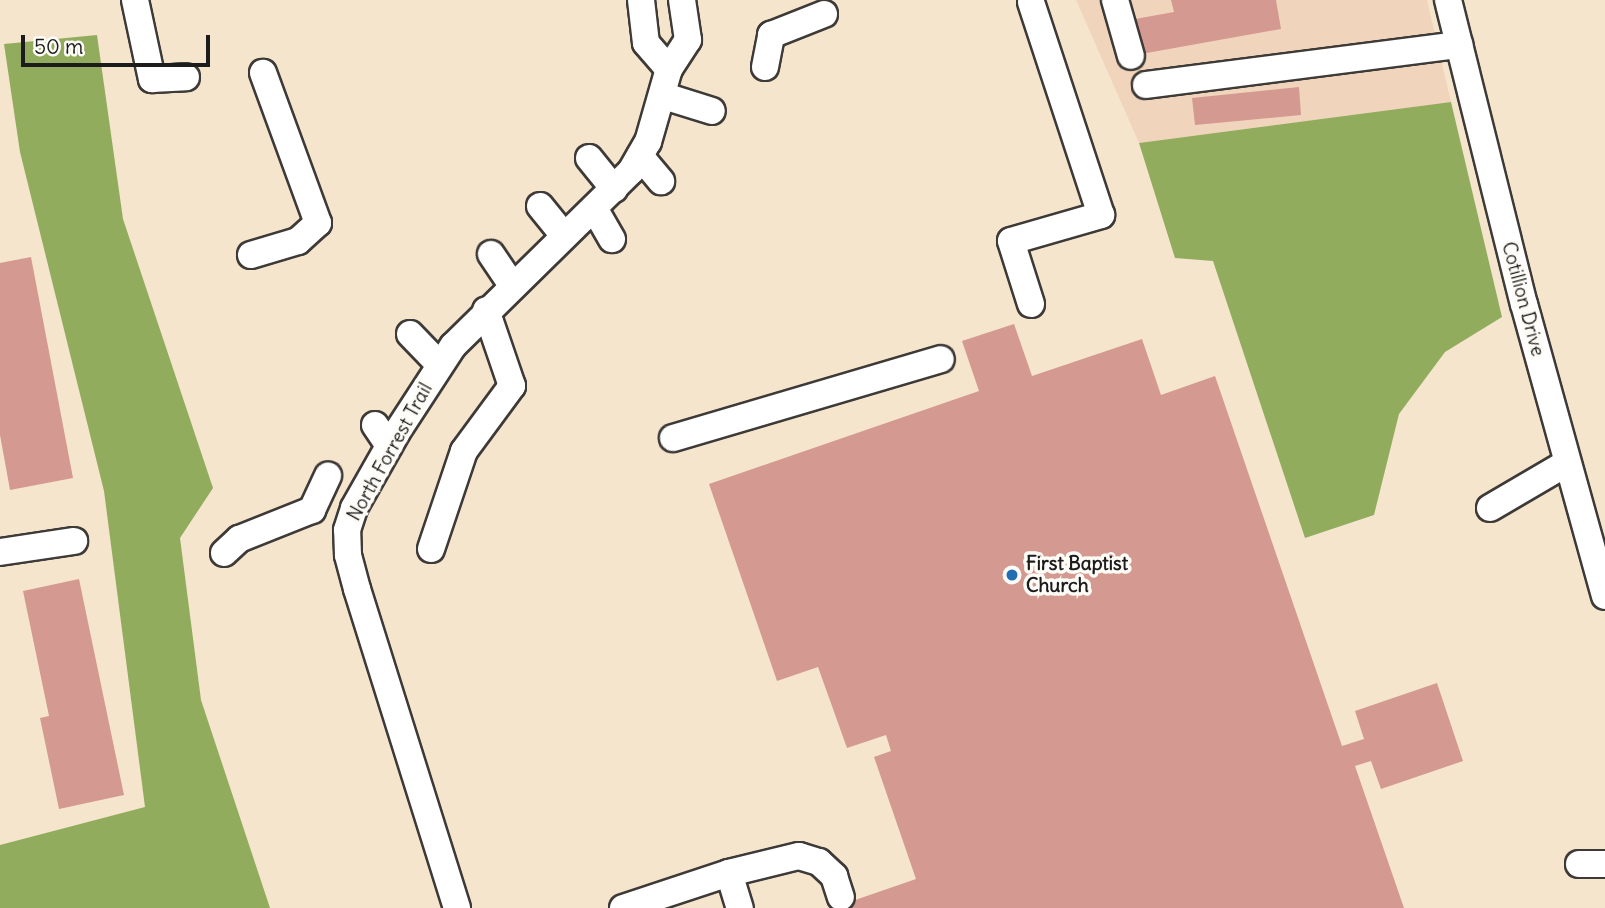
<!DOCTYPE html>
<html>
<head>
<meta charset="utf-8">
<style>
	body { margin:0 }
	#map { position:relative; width:1605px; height:908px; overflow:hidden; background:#f5e5cd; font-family:Delius,sans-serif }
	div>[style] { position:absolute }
	.built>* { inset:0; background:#f0d5bc }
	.forest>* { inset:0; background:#92ac5e }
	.building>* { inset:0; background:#d49990 }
	.roads { filter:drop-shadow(2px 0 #3d3a37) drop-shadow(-2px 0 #3d3a37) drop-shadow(0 2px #3d3a37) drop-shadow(0 -2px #3d3a37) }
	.minor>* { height:26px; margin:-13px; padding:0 13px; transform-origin:13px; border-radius:13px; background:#fff }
	.dots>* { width:19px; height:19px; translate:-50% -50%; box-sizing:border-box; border:4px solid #fdfcf7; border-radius:50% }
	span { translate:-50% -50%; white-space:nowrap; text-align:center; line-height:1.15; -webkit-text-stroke:7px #fdfcf7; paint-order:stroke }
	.street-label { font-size:19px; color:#1c1c1c }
	.poi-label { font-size:19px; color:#1c1c1c; font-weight:700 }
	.left { translate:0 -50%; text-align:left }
	.scale { position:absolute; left:21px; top:35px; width:189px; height:32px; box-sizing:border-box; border:4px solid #1c1c1c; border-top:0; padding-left:9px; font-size:21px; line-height:24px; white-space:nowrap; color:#1c1c1c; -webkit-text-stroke:5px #fdfcf7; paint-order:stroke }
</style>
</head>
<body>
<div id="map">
	<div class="built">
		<i style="clip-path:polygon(1076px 0,1427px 0,1451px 102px,1139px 143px)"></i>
	</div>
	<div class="forest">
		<i style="clip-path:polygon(97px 35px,123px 219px,213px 488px,180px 538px,201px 700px,270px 908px,0 908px,0 845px,145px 807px,104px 491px,20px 152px,4px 44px)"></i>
		<i style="clip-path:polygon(1451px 102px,1502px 317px,1445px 352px,1399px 414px,1374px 515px,1305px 538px,1213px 261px,1175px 258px,1139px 143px)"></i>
	</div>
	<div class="building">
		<i style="clip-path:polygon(1171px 0,1276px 0,1281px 29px,1141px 54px,1135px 19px,1174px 12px)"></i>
		<i style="clip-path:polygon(1299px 87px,1301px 115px,1195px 125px,1192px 98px)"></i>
		<i style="clip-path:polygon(31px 257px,73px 478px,10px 490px,0 435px,0 263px)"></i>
		<i style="clip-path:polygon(1014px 324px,1032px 376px,1142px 339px,1161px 395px,1215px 376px,1342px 746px,1364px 739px,1355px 711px,1437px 683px,1463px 761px,1381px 789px,1371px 761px,1355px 766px,1404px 908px,832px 908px,916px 879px,874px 757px,891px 751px,886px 735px,847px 748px,818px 667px,777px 681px,709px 484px,979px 391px,962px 341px)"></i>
		<i style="clip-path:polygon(79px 579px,124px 795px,59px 809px,40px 718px,49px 716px,23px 591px)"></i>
	</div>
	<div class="roads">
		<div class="minor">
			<i style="left:135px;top:0;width:81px;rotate:77.9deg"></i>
			<i style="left:152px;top:79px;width:34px;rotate:-3deg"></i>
			<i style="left:641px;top:0;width:43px;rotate:83.4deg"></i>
			<i style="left:646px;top:43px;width:35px;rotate:49deg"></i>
			<i style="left:1115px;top:0;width:58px;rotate:74.1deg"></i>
			<i style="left:1448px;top:0;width:313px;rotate:76deg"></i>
			<i style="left:1524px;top:304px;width:303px;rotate:74.5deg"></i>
			<i style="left:765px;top:67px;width:33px;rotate:-79deg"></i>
			<i style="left:771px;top:35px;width:57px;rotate:-21.6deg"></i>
			<i style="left:1146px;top:85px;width:316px;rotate:-7.3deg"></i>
			<i style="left:664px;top:96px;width:50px;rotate:17.4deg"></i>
			<i style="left:640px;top:156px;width:33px;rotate:50deg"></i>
			<i style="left:589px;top:158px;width:40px;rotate:51deg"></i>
			<i style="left:540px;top:206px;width:38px;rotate:51deg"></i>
			<i style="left:594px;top:208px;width:36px;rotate:60deg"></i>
			<i style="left:491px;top:254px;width:36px;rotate:56deg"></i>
			<i style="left:251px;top:255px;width:49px;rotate:-16.6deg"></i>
			<i style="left:298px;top:241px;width:27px;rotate:-42deg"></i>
			<i style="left:318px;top:223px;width:160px;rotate:-110.1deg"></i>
			<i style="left:1031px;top:304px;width:66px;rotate:-107.6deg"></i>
			<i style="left:1011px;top:241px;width:94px;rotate:-16.1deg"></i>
			<i style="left:1101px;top:215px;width:224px;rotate:-108.2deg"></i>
			<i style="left:410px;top:334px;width:42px;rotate:46deg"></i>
			<i style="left:375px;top:425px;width:25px;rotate:56deg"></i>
			<i style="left:673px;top:438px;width:279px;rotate:-16.4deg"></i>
			<i style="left:1490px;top:508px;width:89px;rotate:-30.3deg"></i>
			<i style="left:431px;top:549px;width:103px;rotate:-71.4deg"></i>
			<i style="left:464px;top:451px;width:81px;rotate:-53.6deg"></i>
			<i style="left:512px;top:386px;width:80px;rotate:-108.9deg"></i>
			<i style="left:0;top:552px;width:75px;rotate:-8.5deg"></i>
			<i style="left:224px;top:553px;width:21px;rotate:-43deg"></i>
			<i style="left:239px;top:539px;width:79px;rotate:-21.7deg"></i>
			<i style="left:312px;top:510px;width:38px;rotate:-65deg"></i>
			<i style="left:1579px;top:864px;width:26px"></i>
			<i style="left:729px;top:873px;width:72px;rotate:-13.7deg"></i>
			<i style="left:799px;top:856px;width:21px;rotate:17deg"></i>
			<i style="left:819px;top:862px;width:21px;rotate:43deg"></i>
			<i style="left:834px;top:876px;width:22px;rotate:72deg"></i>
			<i style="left:457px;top:908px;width:334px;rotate:-107.4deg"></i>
			<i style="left:357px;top:589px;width:35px;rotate:-105deg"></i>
			<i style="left:348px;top:555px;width:25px;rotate:-92deg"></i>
			<i style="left:347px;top:530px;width:23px;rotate:-72deg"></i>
			<i style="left:354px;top:508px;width:87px;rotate:-60.5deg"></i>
			<i style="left:397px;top:432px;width:103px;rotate:-56.9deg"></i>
			<i style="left:453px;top:346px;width:250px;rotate:-44.5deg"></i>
			<i style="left:631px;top:171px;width:34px;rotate:-60deg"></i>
			<i style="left:648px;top:142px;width:76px;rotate:-74deg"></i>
			<i style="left:669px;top:69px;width:35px;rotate:-57deg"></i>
			<i style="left:688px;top:40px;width:40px;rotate:-98.5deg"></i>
			<i style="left:623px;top:908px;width:112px;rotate:-18.3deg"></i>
			<i style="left:729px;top:873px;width:37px;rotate:73deg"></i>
		</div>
	</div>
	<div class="dots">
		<i style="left:1012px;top:575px;background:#1f6fb2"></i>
	</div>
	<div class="street-label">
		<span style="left:1523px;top:299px;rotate:75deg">Cotillion Drive</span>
		<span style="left:390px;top:452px;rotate:-61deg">North Forrest Trail</span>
	</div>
	<div class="poi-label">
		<span class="left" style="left:1026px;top:575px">First Baptist<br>Church</span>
	</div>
	<div class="scale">50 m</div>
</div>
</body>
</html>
